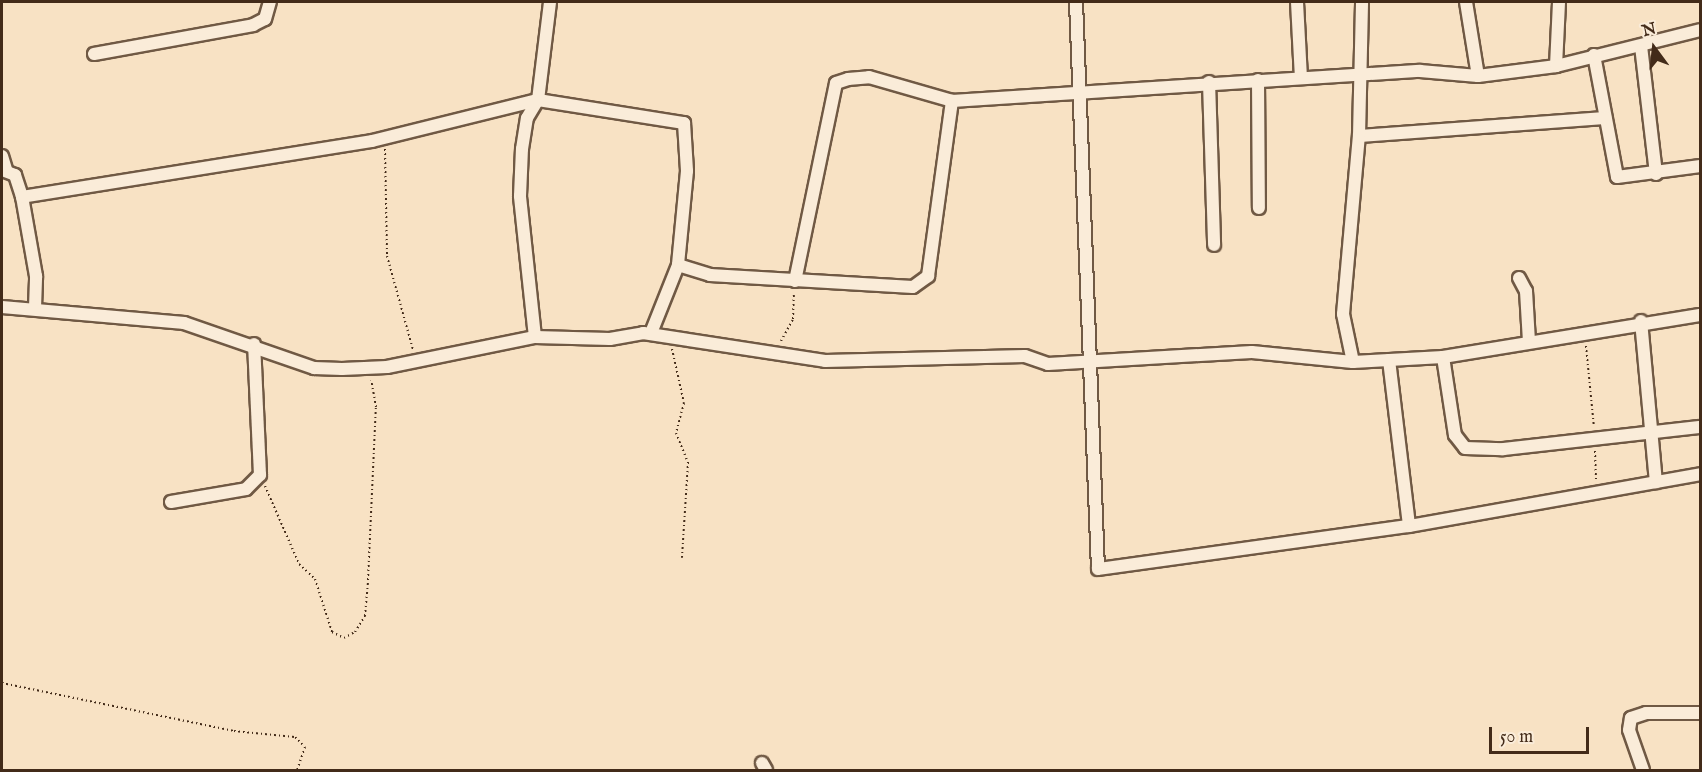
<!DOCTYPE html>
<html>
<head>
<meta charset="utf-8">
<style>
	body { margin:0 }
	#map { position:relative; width:1702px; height:772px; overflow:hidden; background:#f8e2c4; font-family:"IM FELL English",serif }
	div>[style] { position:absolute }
	.path>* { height:2px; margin-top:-1px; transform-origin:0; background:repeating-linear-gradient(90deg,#432b19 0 1.5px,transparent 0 4.5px) }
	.roads { filter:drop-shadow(2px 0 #705944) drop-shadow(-2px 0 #705944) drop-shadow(0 2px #705944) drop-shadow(0 -2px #705944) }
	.minor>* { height:12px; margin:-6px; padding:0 6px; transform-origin:6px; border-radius:6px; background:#faecd9 }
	span { translate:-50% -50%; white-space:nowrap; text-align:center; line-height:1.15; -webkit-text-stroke:4.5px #faecd9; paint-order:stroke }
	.frame { position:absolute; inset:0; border:3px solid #432b19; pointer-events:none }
	.north { position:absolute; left:1624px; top:18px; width:60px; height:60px; -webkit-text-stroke:4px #faecd9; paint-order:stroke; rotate:345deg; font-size:16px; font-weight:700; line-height:24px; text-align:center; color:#432b19 }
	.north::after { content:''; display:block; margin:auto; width:21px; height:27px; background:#432b19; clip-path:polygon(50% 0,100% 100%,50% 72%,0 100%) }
	.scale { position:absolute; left:1489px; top:727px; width:100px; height:27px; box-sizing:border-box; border:3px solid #432b19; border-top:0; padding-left:8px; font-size:18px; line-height:21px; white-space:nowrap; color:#432b19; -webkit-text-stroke:4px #faecd9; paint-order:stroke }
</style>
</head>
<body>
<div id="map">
	<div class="path">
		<i style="left:385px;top:149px;width:107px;rotate:88.9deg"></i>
		<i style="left:387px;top:256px;width:98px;rotate:74.5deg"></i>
		<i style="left:781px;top:341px;width:25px;rotate:-61deg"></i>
		<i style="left:793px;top:319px;width:27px;rotate:-88deg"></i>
		<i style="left:1586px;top:346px;width:81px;rotate:84.4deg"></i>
		<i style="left:672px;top:349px;width:55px;rotate:77.5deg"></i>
		<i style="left:684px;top:403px;width:31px;rotate:105deg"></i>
		<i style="left:676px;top:433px;width:31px;rotate:68deg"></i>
		<i style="left:688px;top:462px;width:96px;rotate:93.6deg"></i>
		<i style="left:1595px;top:451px;width:30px;rotate:88deg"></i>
		<i style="left:265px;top:486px;width:85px;rotate:66.4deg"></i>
		<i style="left:299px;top:564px;width:22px;rotate:43deg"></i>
		<i style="left:315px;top:579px;width:56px;rotate:72.2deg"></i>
		<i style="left:332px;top:632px;width:13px;rotate:27deg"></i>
		<i style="left:344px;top:638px;width:13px;rotate:-29deg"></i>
		<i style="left:355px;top:632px;width:19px;rotate:-58deg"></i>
		<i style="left:365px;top:616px;width:36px;rotate:-85deg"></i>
		<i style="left:368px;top:580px;width:173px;rotate:-87.4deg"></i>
		<i style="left:376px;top:407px;width:27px;rotate:-100deg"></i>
		<i style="left:2px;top:683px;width:237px;rotate:11.7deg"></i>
		<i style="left:234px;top:731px;width:61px;rotate:5.6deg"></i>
		<i style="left:295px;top:737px;width:14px;rotate:45deg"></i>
		<i style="left:305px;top:747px;width:24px;rotate:109deg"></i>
	</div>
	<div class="roads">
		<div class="minor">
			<i style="left:1076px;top:2px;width:567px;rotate:87.78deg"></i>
			<i style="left:1098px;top:569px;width:314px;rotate:-7.9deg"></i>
			<i style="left:1409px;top:526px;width:296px;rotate:-10.1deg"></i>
			<i style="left:1297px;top:2px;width:76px;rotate:87deg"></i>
			<i style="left:1466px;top:2px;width:75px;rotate:80.8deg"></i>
			<i style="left:1641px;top:46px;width:129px;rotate:83.3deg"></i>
			<i style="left:94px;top:54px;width:162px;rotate:-10.3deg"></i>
			<i style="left:253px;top:25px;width:13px;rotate:-27deg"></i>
			<i style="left:265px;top:19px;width:18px;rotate:-74deg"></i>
			<i style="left:1594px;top:55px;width:124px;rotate:79.3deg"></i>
			<i style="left:1617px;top:177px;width:84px;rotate:-7.5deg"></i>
			<i style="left:1556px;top:66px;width:64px;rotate:-87.3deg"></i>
			<i style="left:1258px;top:80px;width:128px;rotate:89.6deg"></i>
			<i style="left:1209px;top:82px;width:163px;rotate:88.2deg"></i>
			<i style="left:1359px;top:136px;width:247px;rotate:-4.2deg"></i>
			<i style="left:2px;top:156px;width:14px;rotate:73deg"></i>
			<i style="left:2px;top:170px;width:14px;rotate:21deg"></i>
			<i style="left:15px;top:175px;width:23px;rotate:72deg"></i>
			<i style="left:1519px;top:278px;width:15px;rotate:62deg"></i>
			<i style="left:1526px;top:291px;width:50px;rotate:86.6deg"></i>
			<i style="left:795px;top:281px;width:202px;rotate:-78.3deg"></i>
			<i style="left:836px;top:83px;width:13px;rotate:-18deg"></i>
			<i style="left:848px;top:79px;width:21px;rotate:-5deg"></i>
			<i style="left:869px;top:77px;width:86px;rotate:16.1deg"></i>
			<i style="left:952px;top:101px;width:469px;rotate:-3.7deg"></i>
			<i style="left:1420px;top:71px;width:58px;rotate:4.9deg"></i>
			<i style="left:1478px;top:76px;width:79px;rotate:-7.3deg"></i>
			<i style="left:1556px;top:66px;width:148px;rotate:-14deg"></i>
			<i style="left:2px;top:307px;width:183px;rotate:5deg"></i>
			<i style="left:184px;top:323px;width:138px;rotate:19.1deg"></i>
			<i style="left:314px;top:368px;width:28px;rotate:2deg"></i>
			<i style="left:342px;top:369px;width:45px;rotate:-2.5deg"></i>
			<i style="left:387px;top:367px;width:151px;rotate:-11.5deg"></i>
			<i style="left:535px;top:337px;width:75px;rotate:1.5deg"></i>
			<i style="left:610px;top:339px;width:34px;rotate:-10deg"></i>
			<i style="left:643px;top:333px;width:184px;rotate:8.7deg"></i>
			<i style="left:825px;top:361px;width:200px;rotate:-1.4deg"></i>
			<i style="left:1025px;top:356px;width:24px;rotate:19deg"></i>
			<i style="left:1048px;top:364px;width:204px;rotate:-3.4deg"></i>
			<i style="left:1252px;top:352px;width:101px;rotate:5.7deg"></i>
			<i style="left:1353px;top:362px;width:90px;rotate:-3.2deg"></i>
			<i style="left:1443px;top:357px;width:260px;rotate:-9.3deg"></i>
			<i style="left:35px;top:308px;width:32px;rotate:-88deg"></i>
			<i style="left:36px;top:276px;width:80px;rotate:-100deg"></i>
			<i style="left:22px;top:197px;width:354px;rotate:-9.1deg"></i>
			<i style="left:372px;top:141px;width:171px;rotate:-13.9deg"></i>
			<i style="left:538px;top:100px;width:148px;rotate:9deg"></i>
			<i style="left:684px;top:123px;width:48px;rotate:86.4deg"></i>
			<i style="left:687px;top:171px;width:94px;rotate:95.5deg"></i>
			<i style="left:678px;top:265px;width:34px;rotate:17deg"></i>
			<i style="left:710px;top:275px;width:203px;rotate:3.4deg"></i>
			<i style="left:913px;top:287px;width:19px;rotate:-36deg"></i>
			<i style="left:928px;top:276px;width:177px;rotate:-82.2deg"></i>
			<i style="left:1641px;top:321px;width:162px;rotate:84.7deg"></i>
			<i style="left:651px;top:333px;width:73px;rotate:-68.3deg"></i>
			<i style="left:535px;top:337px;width:142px;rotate:-96.1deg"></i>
			<i style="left:520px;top:196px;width:47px;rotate:-87.6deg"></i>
			<i style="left:522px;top:149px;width:31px;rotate:-81deg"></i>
			<i style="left:527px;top:118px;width:21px;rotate:-59deg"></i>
			<i style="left:538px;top:100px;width:99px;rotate:-83deg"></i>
			<i style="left:1443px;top:357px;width:79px;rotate:81.3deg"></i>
			<i style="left:1455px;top:435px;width:16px;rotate:52deg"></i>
			<i style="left:1465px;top:448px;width:38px;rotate:2deg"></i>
			<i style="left:1503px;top:449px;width:198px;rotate:-6.4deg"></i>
			<i style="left:1389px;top:360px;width:167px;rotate:83.1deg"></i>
			<i style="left:1353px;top:362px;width:49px;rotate:-101.8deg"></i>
			<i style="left:1343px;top:314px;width:179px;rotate:-84.9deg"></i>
			<i style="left:1359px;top:136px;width:134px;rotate:-88.7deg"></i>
			<i style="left:171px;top:502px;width:76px;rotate:-9.8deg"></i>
			<i style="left:246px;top:489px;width:20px;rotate:-45deg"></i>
			<i style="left:260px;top:475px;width:131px;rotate:-92.6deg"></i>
			<i style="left:762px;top:763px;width:8px;rotate:60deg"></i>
			<i style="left:1643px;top:770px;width:42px;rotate:-109.3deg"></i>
			<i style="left:1629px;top:730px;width:12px;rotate:-81deg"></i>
			<i style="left:1631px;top:718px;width:16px;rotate:-18deg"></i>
			<i style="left:1646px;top:713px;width:54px"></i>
		</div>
	</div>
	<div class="frame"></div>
	<div class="north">N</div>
	<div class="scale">50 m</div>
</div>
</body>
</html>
